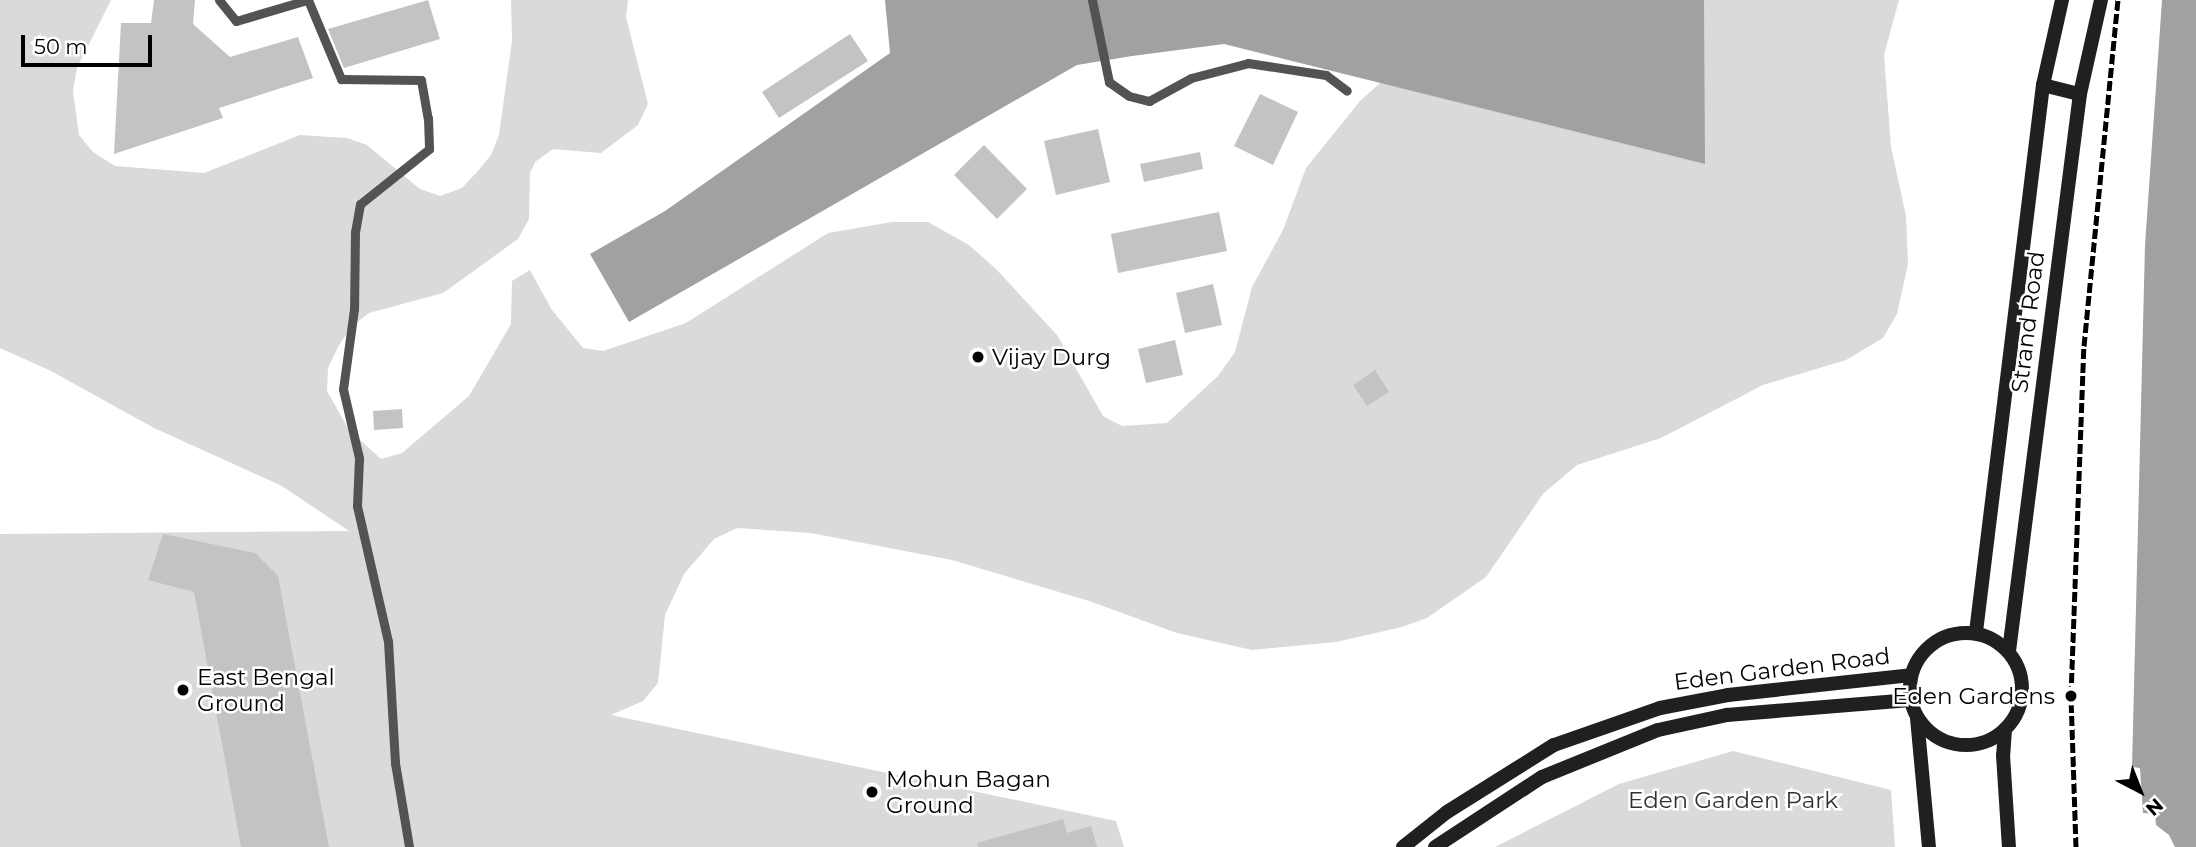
<!DOCTYPE html>
<html>
<head>
<meta charset="utf-8">
<style>
	body { margin:0 }
	#map { position:relative; width:2196px; height:847px; overflow:hidden; background:#fff; font-family:Montserrat,sans-serif }
	div>[style] { position:absolute }
	.green>* { inset:0; background:#dadada }
	.water>* { inset:0; background:#a1a1a1 }
	.building>* { inset:0; background:#c3c3c3 }
	.service>* { height:9px; margin:-4.5px; padding:0 4.5px; transform-origin:4.5px; border-radius:4.5px; background:#535353 }
	.secondary>* { height:14px; margin:-7px; padding:0 7px; transform-origin:7px; border-radius:7px; background:#202020 }
	.secondary>.ring { margin:-7px; padding:0; box-sizing:content-box; background:none; border:14px solid #202020; border-radius:50% }
	.rail>* { height:5px; margin-top:-2.5px; transform-origin:0; background:repeating-linear-gradient(90deg,#000 0 10px,transparent 0 13.5px) }
	.dots>* { width:19px; height:19px; translate:-50% -50%; box-sizing:border-box; border:4px solid #fff; border-radius:50% }
	span { translate:-50% -50%; white-space:nowrap; text-align:center; line-height:1.15; -webkit-text-stroke:5px #fff; paint-order:stroke }
	.street-label { font-size:23px; color:#000 }
	.poi-label { font-size:23px; color:#000 }
	.left { translate:0 -50%; text-align:left }
	.right { translate:-100% -50%; text-align:right }
	.park-label { font-size:23px; color:#313131 }
	.north { position:absolute; left:2105px; top:756px; width:70px; height:70px; -webkit-text-stroke:5px #fff; paint-order:stroke; rotate:138deg; font-size:19px; font-weight:700; line-height:28px; text-align:center; color:#000 }
	.north::after { content:''; display:block; margin:auto; width:24px; height:32px; background:#000; clip-path:polygon(50% 0,100% 100%,50% 72%,0 100%) }
	.scale { position:absolute; left:21px; top:35px; width:131px; height:32px; box-sizing:border-box; border:4px solid #000; border-top:0; padding-left:9px; font-size:21px; line-height:24px; white-space:nowrap; color:#000; -webkit-text-stroke:5px #fff; paint-order:stroke }
</style>
</head>
<body>
<div id="map">
	<div class="green">
		<i style="clip-path:polygon(0 0,111px 0,77px 68px,73px 91px,79px 135px,93px 152px,115px 166px,204px 173px,300px 135px,347px 138px,367px 145px,420px 189px,440px 196px,462px 188px,477px 172px,491px 155px,499px 135px,512px 41px,511px 0,628px 0,626px 17px,648px 104px,638px 125px,601px 153px,553px 149px,535px 162px,530px 173px,529px 219px,518px 239px,443px 293px,369px 313px,351px 327px,338px 347px,328px 368px,327px 391px,349px 430px,381px 459px,402px 453px,469px 396px,511px 324px,512px 281px,530px 270px,552px 310px,583px 348px,603px 351px,686px 323px,828px 233px,892px 222px,928px 222px,969px 245px,996px 269px,1057px 335px,1103px 416px,1122px 426px,1167px 423px,1218px 376px,1235px 352px,1252px 287px,1283px 230px,1306px 168px,1360px 101px,1409px 57px,1564px 0,1899px 0,1884px 55px,1891px 147px,1906px 216px,1908px 264px,1897px 314px,1883px 338px,1846px 360px,1763px 385px,1661px 438px,1577px 465px,1543px 494px,1486px 577px,1427px 618px,1402px 627px,1336px 642px,1252px 650px,1177px 633px,1089px 601px,952px 560px,811px 533px,737px 528px,714px 539px,684px 574px,665px 615px,658px 683px,643px 701px,611px 715px,1116px 821px,1124px 847px,0 847px,0 534px,349px 531px,282px 486px,154px 428px,51px 371px,0 348px)"></i>
		<i style="clip-path:polygon(1733px 751px,1891px 790px,1895px 847px,1495px 847px,1619px 784px)"></i>
	</div>
	<div class="water">
		<i style="clip-path:polygon(885px 0,1704px 0,1705px 164px,1224px 44px,1132px 56px,1077px 65px,629px 322px,590px 254px,665px 211px,890px 53px)"></i>
		<i style="clip-path:polygon(2162px 0,2196px 0,2196px 847px,2175px 847px,2169px 835px,2156px 825px,2155px 814px,2143px 813px,2140px 768px,2132px 767px,2145px 245px)"></i>
	</div>
	<div class="building">
		<i style="clip-path:polygon(154px 0,195px 0,193px 24px,230px 57px,298px 37px,313px 78px,219px 108px,223px 118px,114px 154px,121px 23px,151px 23px)"></i>
		<i style="clip-path:polygon(428px 0,440px 39px,344px 68px,328px 29px)"></i>
		<i style="clip-path:polygon(850px 34px,868px 61px,779px 118px,762px 92px)"></i>
		<i style="clip-path:polygon(1260px 94px,1298px 112px,1273px 165px,1234px 146px)"></i>
		<i style="clip-path:polygon(1098px 129px,1110px 182px,1056px 195px,1044px 141px)"></i>
		<i style="clip-path:polygon(984px 145px,1027px 189px,997px 219px,954px 175px)"></i>
		<i style="clip-path:polygon(1200px 152px,1203px 169px,1144px 182px,1140px 164px)"></i>
		<i style="clip-path:polygon(1219px 212px,1227px 251px,1118px 273px,1111px 234px)"></i>
		<i style="clip-path:polygon(1213px 284px,1222px 325px,1185px 333px,1176px 293px)"></i>
		<i style="clip-path:polygon(1175px 340px,1183px 375px,1146px 383px,1138px 349px)"></i>
		<i style="clip-path:polygon(1375px 370px,1389px 392px,1367px 406px,1353px 385px)"></i>
		<i style="clip-path:polygon(402px 409px,403px 428px,374px 430px,373px 411px)"></i>
		<i style="clip-path:polygon(163px 534px,255px 553px,278px 576px,329px 847px,241px 847px,194px 592px,148px 580px)"></i>
		<i style="clip-path:polygon(1063px 819px,1067px 833px,1091px 826px,1097px 847px,978px 847px,977px 843px)"></i>
	</div>
	<div class="service">
		<i style="left:219px;top:0;width:27px;rotate:51deg"></i>
		<i style="left:236px;top:21px;width:74px;rotate:-16.5deg"></i>
		<i style="left:308px;top:0;width:86px;rotate:67.3deg"></i>
		<i style="left:341px;top:79px;width:80px;rotate:0.7deg"></i>
		<i style="left:421px;top:80px;width:39px;rotate:80deg"></i>
		<i style="left:428px;top:118px;width:31px;rotate:88deg"></i>
		<i style="left:429px;top:149px;width:88px;rotate:141.4deg"></i>
		<i style="left:360px;top:204px;width:28px;rotate:100deg"></i>
		<i style="left:355px;top:232px;width:77px;rotate:90.7deg"></i>
		<i style="left:354px;top:309px;width:81px;rotate:97.8deg"></i>
		<i style="left:343px;top:389px;width:71px;rotate:76.9deg"></i>
		<i style="left:359px;top:458px;width:48px;rotate:92.4deg"></i>
		<i style="left:357px;top:506px;width:139px;rotate:77.1deg"></i>
		<i style="left:388px;top:641px;width:122px;rotate:86.7deg"></i>
		<i style="left:395px;top:763px;width:85px;rotate:80.5deg"></i>
		<i style="left:1092px;top:0;width:84px;rotate:78.3deg"></i>
		<i style="left:1109px;top:82px;width:24px;rotate:35deg"></i>
		<i style="left:1129px;top:96px;width:21px;rotate:14deg"></i>
		<i style="left:1149px;top:101px;width:48px;rotate:-28.7deg"></i>
		<i style="left:1191px;top:78px;width:59px;rotate:-14.7deg"></i>
		<i style="left:1248px;top:63px;width:79px;rotate:8.7deg"></i>
		<i style="left:1326px;top:75px;width:26px;rotate:37deg"></i>
	</div>
	<div class="secondary">
		<i style="left:2043px;top:85px;width:38px;rotate:14deg"></i>
		<i style="left:1976px;top:632px;width:551px;rotate:-83.02deg"></i>
		<i style="left:2043px;top:85px;width:87px;rotate:-77.4deg"></i>
		<i class="ring" style="left:1910px;top:633px;width:98px;height:98px"></i>
		<i style="left:2009px;top:651px;width:562px;rotate:-82.74deg"></i>
		<i style="left:2080px;top:94px;width:96px;rotate:-77.4deg"></i>
		<i style="left:1917px;top:718px;width:130px;rotate:84.7deg"></i>
		<i style="left:2005px;top:729px;width:26px;rotate:94deg"></i>
		<i style="left:2003px;top:755px;width:92px;rotate:86.3deg"></i>
		<i style="left:1403px;top:847px;width:56px;rotate:-38.5deg"></i>
		<i style="left:1447px;top:812px;width:126px;rotate:-32.1deg"></i>
		<i style="left:1554px;top:745px;width:112px;rotate:-19.2deg"></i>
		<i style="left:1660px;top:708px;width:69px;rotate:-10.8deg"></i>
		<i style="left:1728px;top:695px;width:184px;rotate:-6.2deg"></i>
		<i style="left:1435px;top:847px;width:128px;rotate:-33.2deg"></i>
		<i style="left:1542px;top:777px;width:125px;rotate:-22.1deg"></i>
		<i style="left:1658px;top:730px;width:71px;rotate:-12.3deg"></i>
		<i style="left:1727px;top:715px;width:184px;rotate:-4.7deg"></i>
	</div>
	<div class="rail">
		<i style="left:2076px;top:847px;width:151px;rotate:-91.9deg"></i>
		<i style="left:2071px;top:696px;width:350px;rotate:-87.9deg"></i>
		<i style="left:2084px;top:346px;width:348px;rotate:-84.4deg"></i>
	</div>
	<div class="dots">
		<i style="left:978px;top:357px;background:#000"></i>
		<i style="left:183px;top:690px;background:#000"></i>
		<i style="left:2071px;top:696px;background:#000"></i>
		<i style="left:872px;top:792px;background:#000"></i>
	</div>
	<div class="street-label">
		<span style="left:2028px;top:322px;rotate:-83deg">Strand Road</span>
		<span style="left:1782px;top:669px;rotate:-7deg">Eden Garden Road</span>
	</div>
	<div class="poi-label">
		<span class="left" style="left:992px;top:357px">Vijay Durg</span>
		<span class="left" style="left:197px;top:690px">East Bengal<br>Ground</span>
		<span class="right" style="left:2055px;top:696px">Eden Gardens</span>
		<span class="left" style="left:886px;top:792px">Mohun Bagan<br>Ground</span>
	</div>
	<div class="park-label">
		<span style="left:1733px;top:800px">Eden Garden Park</span>
	</div>
	<div class="north">N</div>
	<div class="scale">50 m</div>
</div>
</body>
</html>
